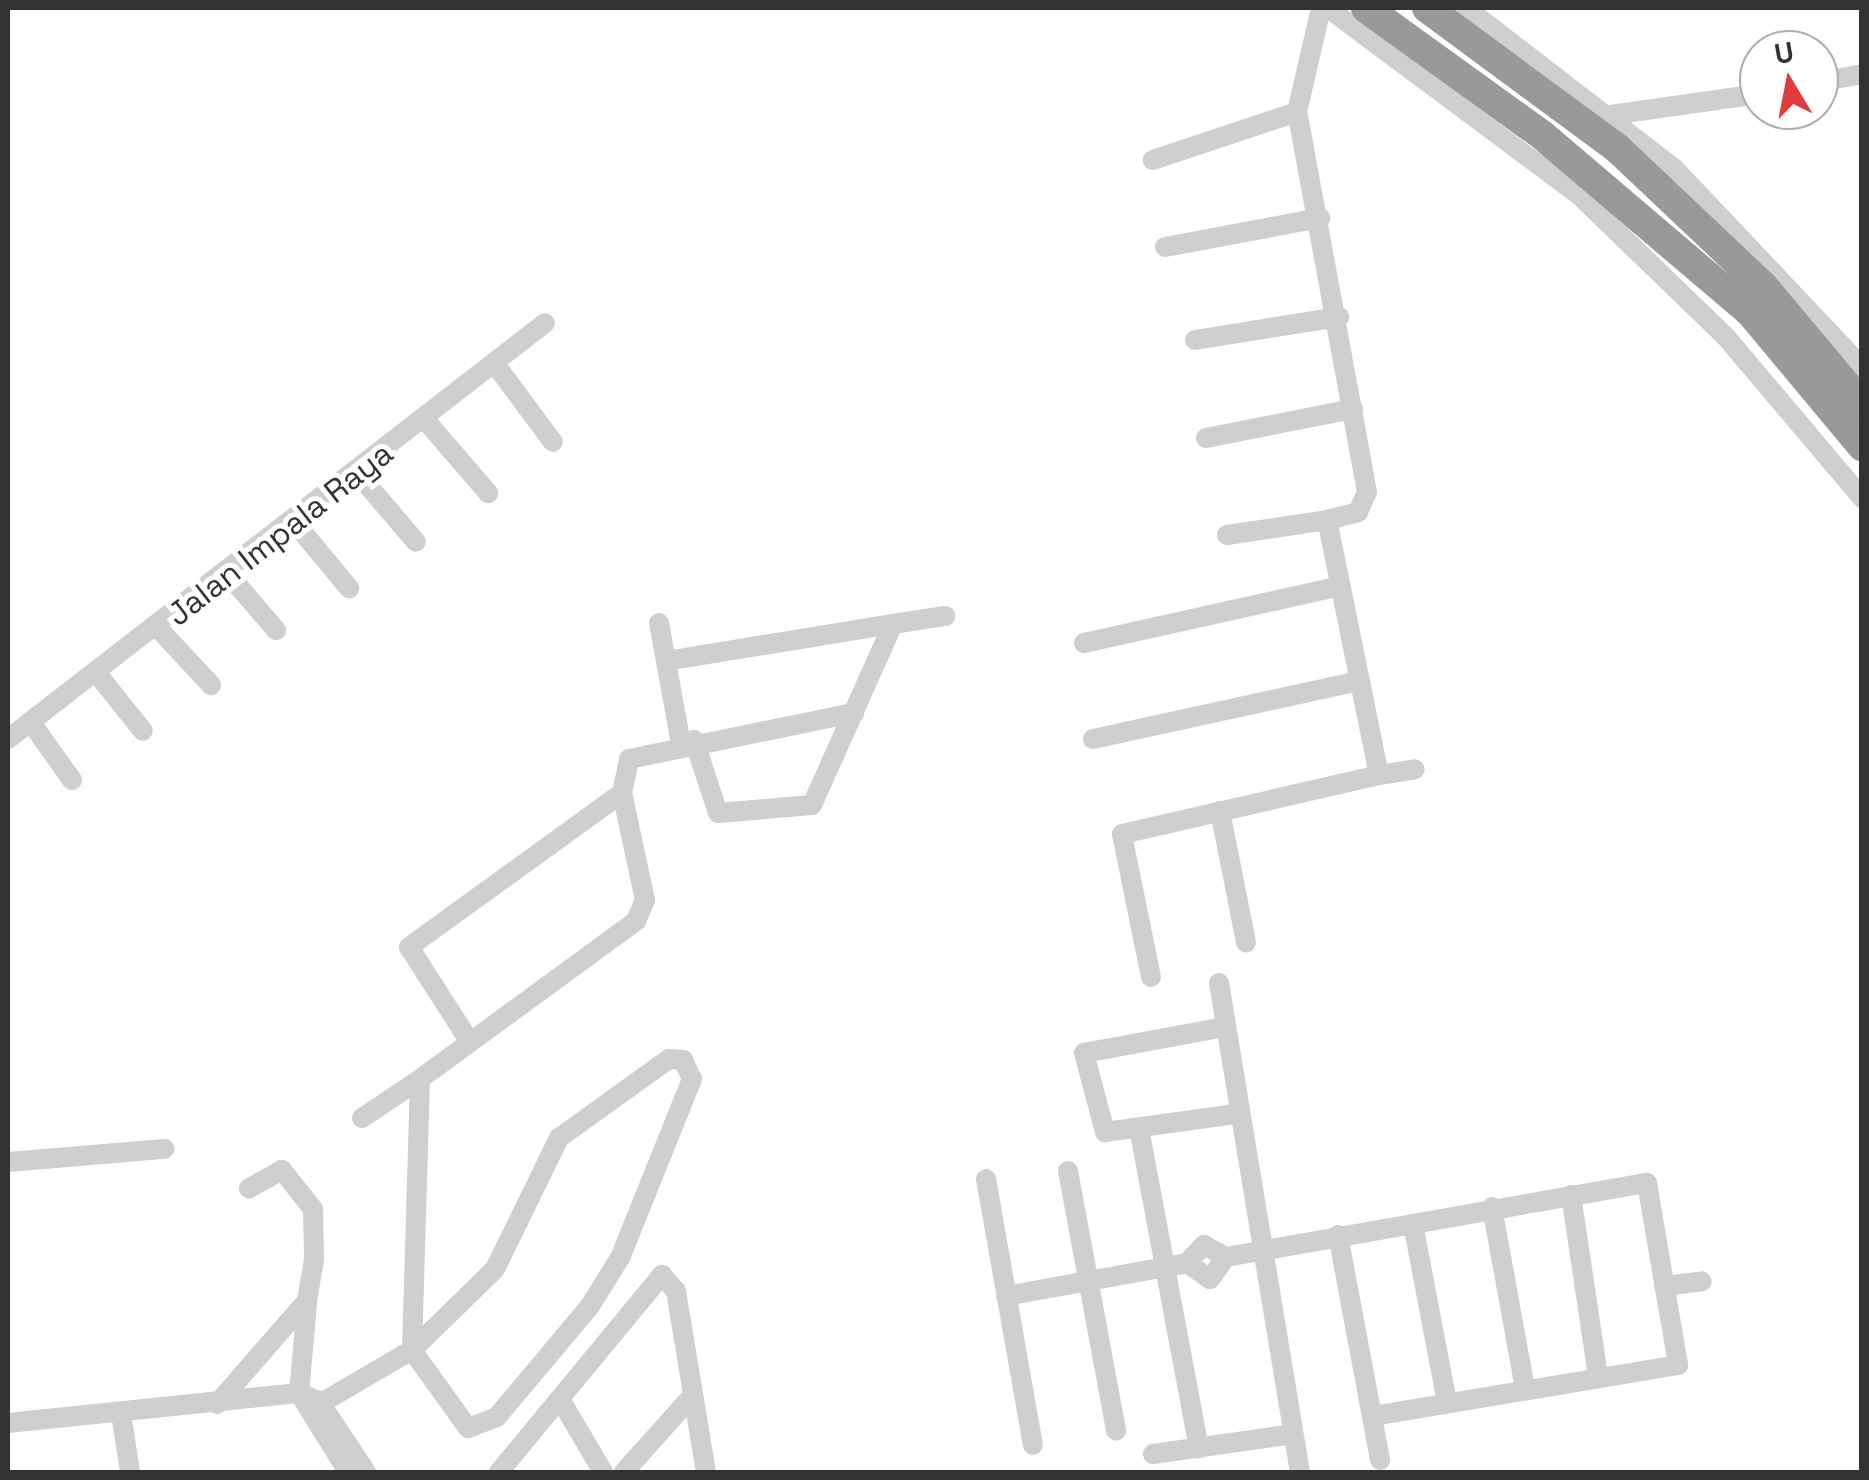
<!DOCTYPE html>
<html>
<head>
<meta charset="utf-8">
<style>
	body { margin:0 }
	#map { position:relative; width:1869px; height:1480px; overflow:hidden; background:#fff; font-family:"Space Grotesk",sans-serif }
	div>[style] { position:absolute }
	.minor>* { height:20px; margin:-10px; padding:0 10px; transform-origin:10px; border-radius:10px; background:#cfcfcf }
	.highway>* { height:30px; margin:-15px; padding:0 15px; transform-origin:15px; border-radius:15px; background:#999 }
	span { translate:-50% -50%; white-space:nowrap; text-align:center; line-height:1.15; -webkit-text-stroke:10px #fff; paint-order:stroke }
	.street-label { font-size:32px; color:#323232 }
	.frame { position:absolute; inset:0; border:10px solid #323232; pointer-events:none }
	.north { position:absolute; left:1739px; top:30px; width:100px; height:100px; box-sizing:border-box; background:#fff; border:2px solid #adadad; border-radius:50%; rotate:350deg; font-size:28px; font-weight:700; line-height:40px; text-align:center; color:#323232 }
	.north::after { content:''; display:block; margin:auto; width:35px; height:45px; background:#e03c3e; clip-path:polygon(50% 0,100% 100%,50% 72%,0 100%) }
</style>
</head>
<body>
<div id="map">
	<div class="minor">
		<i style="left:1328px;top:8px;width:313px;rotate:36.7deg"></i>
		<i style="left:1579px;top:195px;width:204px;rotate:44deg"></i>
		<i style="left:1726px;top:337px;width:211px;rotate:49.8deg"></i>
		<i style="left:1466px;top:8px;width:262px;rotate:37.6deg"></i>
		<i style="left:1674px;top:168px;width:274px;rotate:46.6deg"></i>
		<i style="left:1819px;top:82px;width:44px;rotate:-10.5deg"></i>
		<i style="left:1297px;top:112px;width:107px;rotate:-77deg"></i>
		<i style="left:1611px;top:115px;width:149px;rotate:-8.1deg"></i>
		<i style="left:1165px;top:247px;width:158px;rotate:-10.6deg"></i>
		<i style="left:1195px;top:340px;width:146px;rotate:-9.1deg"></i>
		<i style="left:495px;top:364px;width:97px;rotate:53.4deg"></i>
		<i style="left:427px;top:422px;width:94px;rotate:49.3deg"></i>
		<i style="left:1206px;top:438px;width:150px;rotate:-11.2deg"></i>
		<i style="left:358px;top:474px;width:89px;rotate:49.5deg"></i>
		<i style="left:295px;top:523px;width:85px;rotate:50.3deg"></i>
		<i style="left:1227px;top:535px;width:101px;rotate:-8.5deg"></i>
		<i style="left:228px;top:574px;width:74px;rotate:49.4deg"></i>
		<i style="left:659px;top:623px;width:123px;rotate:79.7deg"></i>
		<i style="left:893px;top:624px;width:53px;rotate:-8.7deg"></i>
		<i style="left:158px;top:628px;width:78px;rotate:47.1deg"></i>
		<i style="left:1084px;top:643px;width:263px;rotate:-12.5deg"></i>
		<i style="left:666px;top:661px;width:230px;rotate:-9.3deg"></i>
		<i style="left:893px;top:624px;width:198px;rotate:114.1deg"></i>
		<i style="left:812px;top:805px;width:94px;rotate:175.1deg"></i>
		<i style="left:718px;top:813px;width:77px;rotate:-108.2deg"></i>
		<i style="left:99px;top:676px;width:70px;rotate:51.3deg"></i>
		<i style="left:32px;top:724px;width:69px;rotate:54.5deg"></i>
		<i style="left:8px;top:739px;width:679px;rotate:-37.76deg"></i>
		<i style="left:1093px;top:739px;width:272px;rotate:-12.3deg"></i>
		<i style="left:1379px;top:775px;width:36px;rotate:-9deg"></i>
		<i style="left:1220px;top:811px;width:134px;rotate:78.8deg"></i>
		<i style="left:1151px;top:977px;width:146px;rotate:-101.5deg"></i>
		<i style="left:1122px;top:834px;width:264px;rotate:-12.9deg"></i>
		<i style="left:1379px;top:775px;width:260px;rotate:-101.5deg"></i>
		<i style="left:1327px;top:520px;width:32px;rotate:-14deg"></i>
		<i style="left:1358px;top:512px;width:22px;rotate:-66deg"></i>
		<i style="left:1367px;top:492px;width:386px;rotate:-100.4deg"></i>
		<i style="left:1297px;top:112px;width:152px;rotate:161.6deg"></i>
		<i style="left:1219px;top:983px;width:496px;rotate:80.6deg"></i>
		<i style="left:1225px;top:1027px;width:143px;rotate:169.6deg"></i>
		<i style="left:1084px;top:1053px;width:82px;rotate:75.1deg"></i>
		<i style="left:1105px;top:1132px;width:133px;rotate:-7.8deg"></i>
		<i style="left:468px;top:1039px;width:109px;rotate:-122.7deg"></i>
		<i style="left:409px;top:947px;width:263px;rotate:-35.9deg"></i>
		<i style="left:362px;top:1118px;width:70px;rotate:-33.9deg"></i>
		<i style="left:1139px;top:1128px;width:326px;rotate:79.4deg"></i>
		<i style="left:8px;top:1162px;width:157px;rotate:-4.8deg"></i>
		<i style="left:1068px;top:1171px;width:264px;rotate:79.5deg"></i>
		<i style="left:986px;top:1179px;width:270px;rotate:80deg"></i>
		<i style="left:1571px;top:1195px;width:183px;rotate:81.5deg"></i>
		<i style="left:1492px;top:1207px;width:185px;rotate:79.7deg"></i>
		<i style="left:1413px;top:1224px;width:182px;rotate:79.2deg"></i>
		<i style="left:1338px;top:1235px;width:229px;rotate:79.4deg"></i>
		<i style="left:1187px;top:1263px;width:28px;rotate:35deg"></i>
		<i style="left:1210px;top:1279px;width:27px;rotate:-54deg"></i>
		<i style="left:1664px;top:1286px;width:38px;rotate:-7deg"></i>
		<i style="left:1006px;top:1296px;width:184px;rotate:-10.3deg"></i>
		<i style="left:1187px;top:1263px;width:25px;rotate:-47deg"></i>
		<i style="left:1204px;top:1245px;width:25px;rotate:29deg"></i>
		<i style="left:1226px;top:1257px;width:427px;rotate:-10deg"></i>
		<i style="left:1647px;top:1183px;width:185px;rotate:80.3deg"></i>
		<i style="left:1678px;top:1365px;width:310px;rotate:170.5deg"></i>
		<i style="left:307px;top:1304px;width:89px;rotate:95.1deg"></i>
		<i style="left:299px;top:1393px;width:93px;rotate:58.2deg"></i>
		<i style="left:217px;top:1404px;width:137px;rotate:-48.9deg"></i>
		<i style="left:307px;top:1301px;width:43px;rotate:-80.5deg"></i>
		<i style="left:314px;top:1259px;width:50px;rotate:-91.1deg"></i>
		<i style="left:313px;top:1209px;width:50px;rotate:-128.5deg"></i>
		<i style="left:282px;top:1170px;width:38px;rotate:151deg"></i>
		<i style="left:563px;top:1404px;width:79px;rotate:59.5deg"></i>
		<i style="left:311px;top:1409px;width:117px;rotate:-30.3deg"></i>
		<i style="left:412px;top:1350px;width:116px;rotate:-44.3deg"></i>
		<i style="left:495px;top:1269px;width:146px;rotate:-64deg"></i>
		<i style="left:559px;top:1138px;width:135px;rotate:-35.7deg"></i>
		<i style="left:669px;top:1059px;width:14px;rotate:4deg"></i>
		<i style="left:683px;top:1060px;width:21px;rotate:65deg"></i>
		<i style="left:692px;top:1079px;width:191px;rotate:111.9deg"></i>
		<i style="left:621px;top:1256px;width:59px;rotate:121.8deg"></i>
		<i style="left:590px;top:1306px;width:145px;rotate:130deg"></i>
		<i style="left:497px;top:1417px;width:31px;rotate:159deg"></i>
		<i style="left:468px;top:1428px;width:96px;rotate:-125.7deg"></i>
		<i style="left:412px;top:1350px;width:271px;rotate:-88.3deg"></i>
		<i style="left:420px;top:1079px;width:268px;rotate:-36.2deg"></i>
		<i style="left:636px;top:921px;width:23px;rotate:-67deg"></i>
		<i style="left:645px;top:900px;width:109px;rotate:-102.1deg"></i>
		<i style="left:622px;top:793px;width:35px;rotate:-78deg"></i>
		<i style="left:629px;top:759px;width:230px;rotate:-11.6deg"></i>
		<i style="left:121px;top:1413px;width:60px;rotate:81.3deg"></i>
		<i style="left:8px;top:1423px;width:293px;rotate:-5.9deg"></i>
		<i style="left:299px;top:1393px;width:22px;rotate:22deg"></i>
		<i style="left:319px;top:1401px;width:85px;rotate:56.5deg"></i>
		<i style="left:1153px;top:1454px;width:141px;rotate:-8.1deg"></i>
		<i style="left:499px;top:1472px;width:256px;rotate:-50.4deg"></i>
		<i style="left:662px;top:1275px;width:21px;rotate:49deg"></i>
		<i style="left:676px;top:1291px;width:183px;rotate:80.6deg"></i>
		<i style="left:624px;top:1472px;width:103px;rotate:-48.1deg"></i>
	</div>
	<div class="highway">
		<i style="left:1366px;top:8px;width:217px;rotate:35.8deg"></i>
		<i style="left:1542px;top:135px;width:273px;rotate:40.4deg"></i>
		<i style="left:1750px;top:312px;width:175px;rotate:50.1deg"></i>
		<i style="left:1427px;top:8px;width:237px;rotate:36.4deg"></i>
		<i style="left:1618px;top:149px;width:199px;rotate:43.4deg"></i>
		<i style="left:1763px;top:286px;width:154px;rotate:50deg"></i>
	</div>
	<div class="street-label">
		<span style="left:280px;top:534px;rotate:-38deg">Jalan Impala Raya</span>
	</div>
	<div class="frame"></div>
	<div class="north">U</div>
</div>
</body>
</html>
